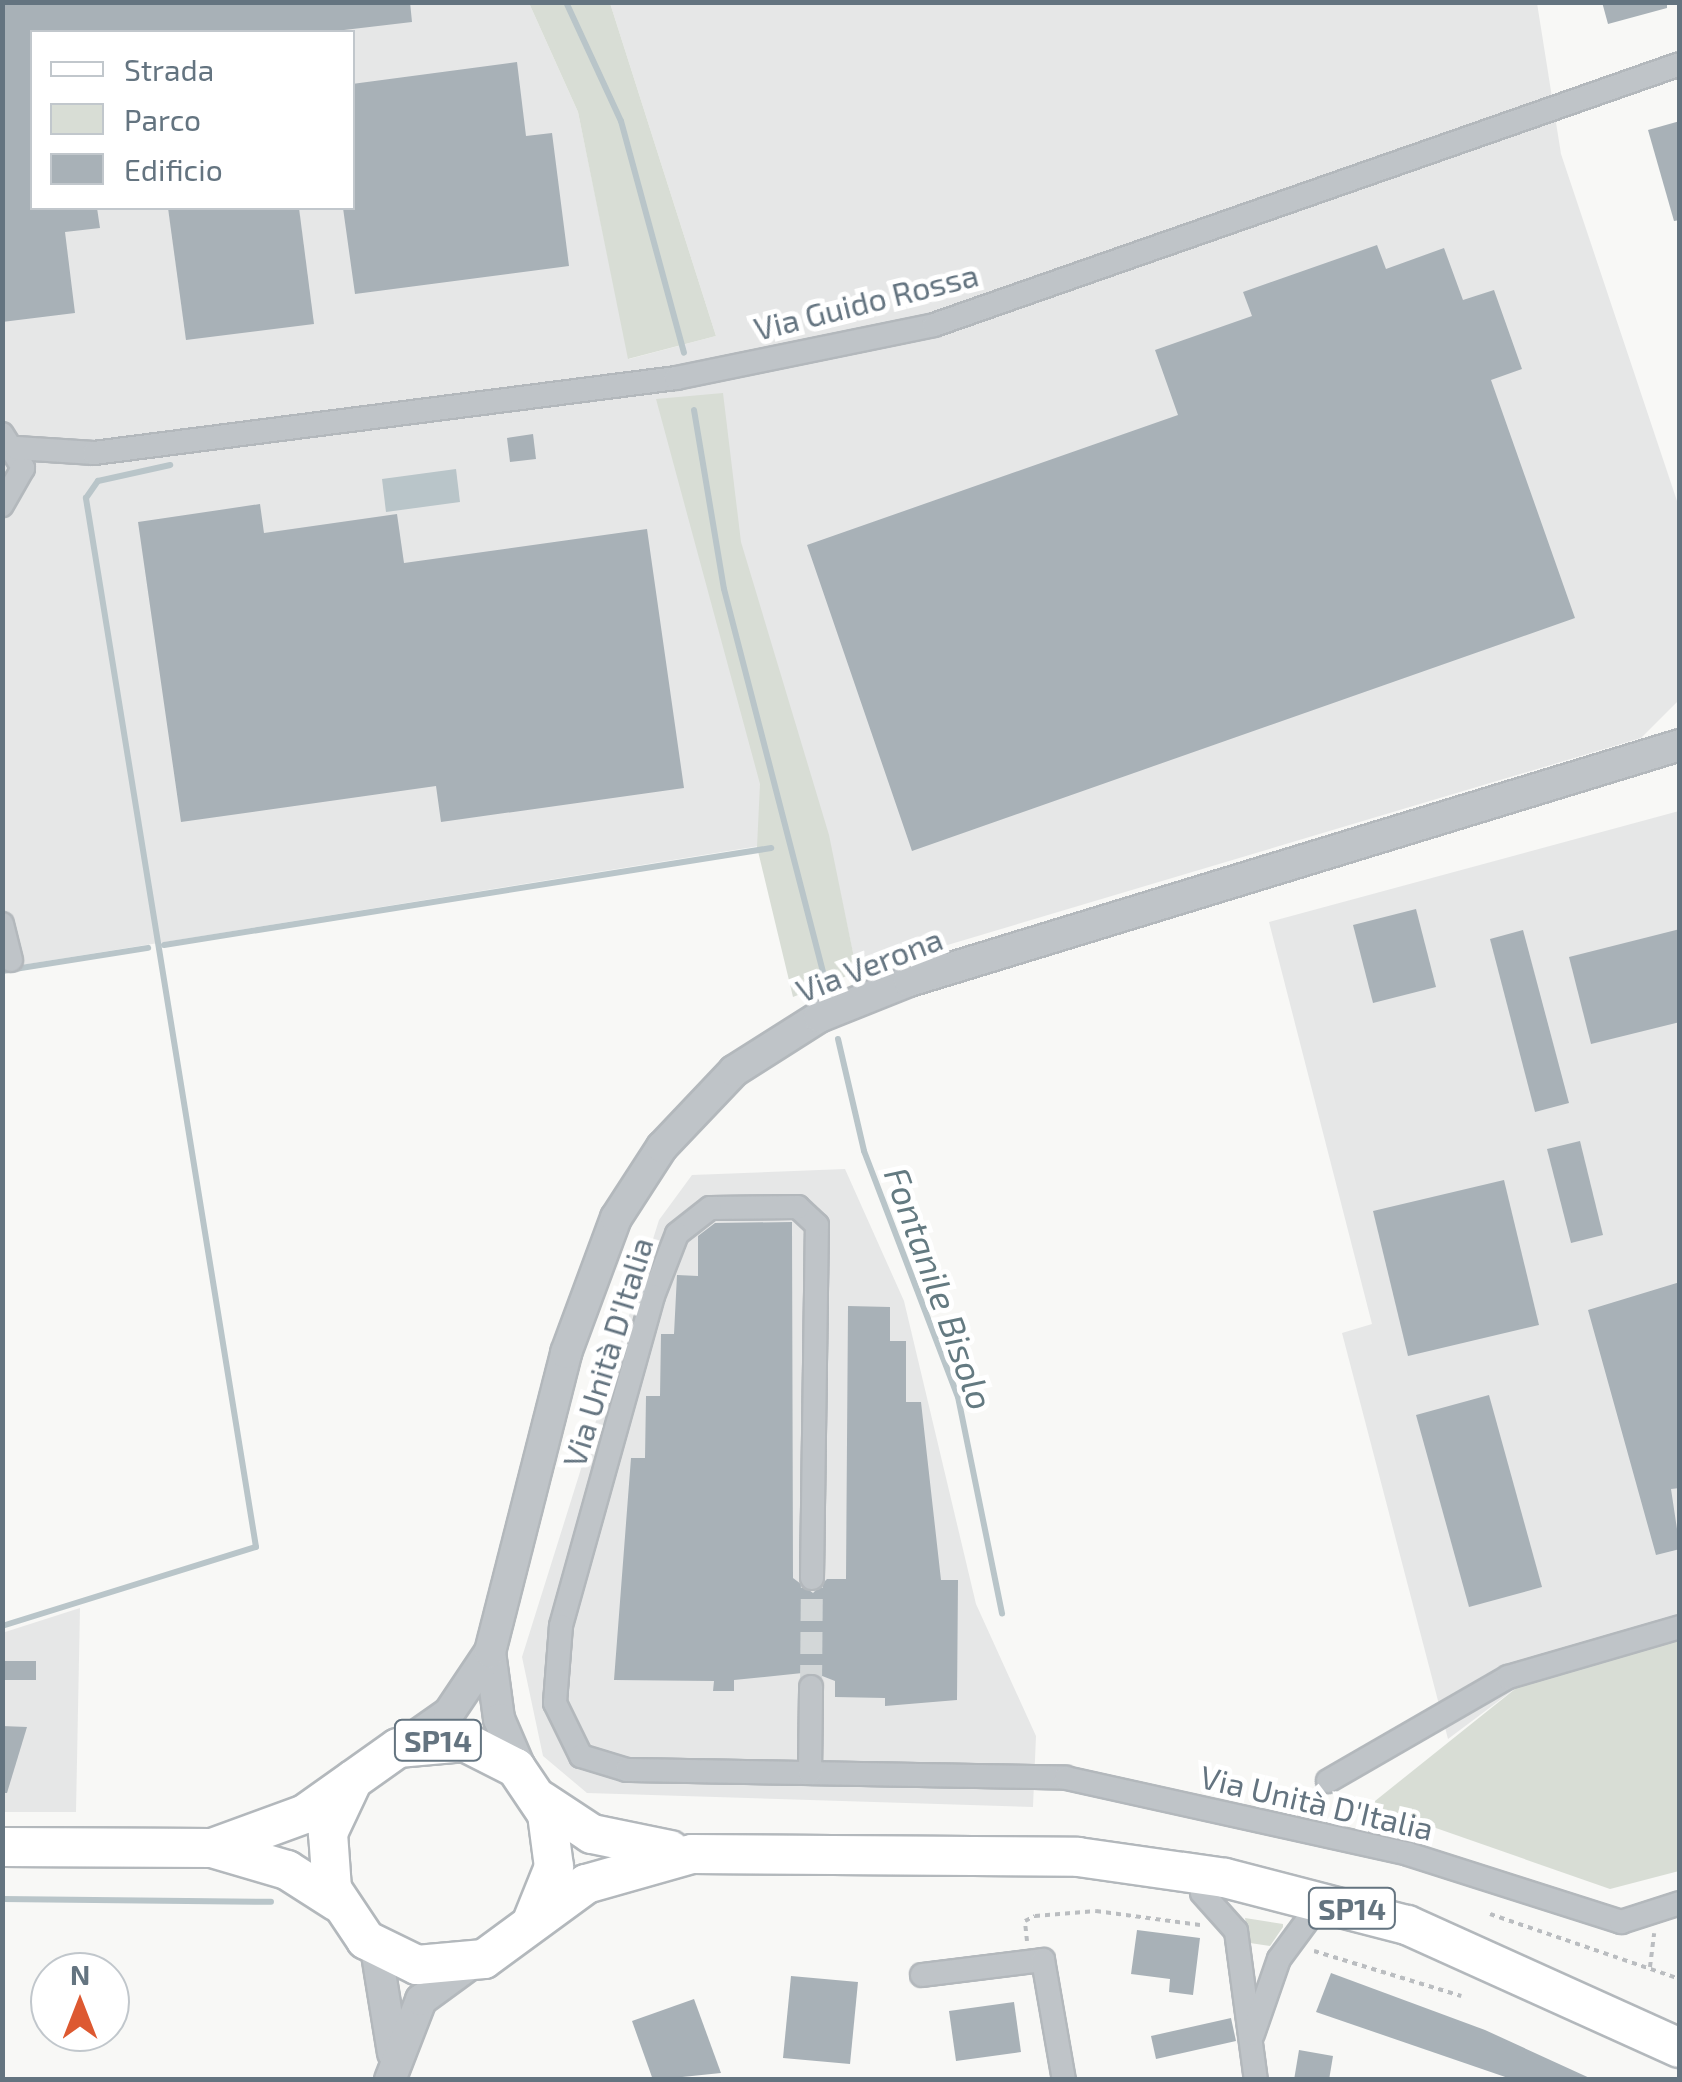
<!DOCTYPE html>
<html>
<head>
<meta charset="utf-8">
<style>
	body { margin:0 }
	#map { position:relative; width:1682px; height:2082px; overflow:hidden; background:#f8f8f6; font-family:"Exo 2",sans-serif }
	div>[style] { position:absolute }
	.built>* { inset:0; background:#e6e7e7 }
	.green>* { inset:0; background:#d8ddd5 }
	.water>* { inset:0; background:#b9c5c9 }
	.stream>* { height:6px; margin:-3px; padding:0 3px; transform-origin:3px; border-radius:3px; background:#b9c5c9 }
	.building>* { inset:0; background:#a8b1b7 }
	.minor-tunnel>* { height:22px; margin-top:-11px; transform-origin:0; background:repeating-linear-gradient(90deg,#d3d7d8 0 22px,transparent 0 33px) }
	.path>* { height:4px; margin-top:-2px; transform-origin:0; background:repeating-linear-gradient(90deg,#babdc0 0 5px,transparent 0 10px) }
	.roads { filter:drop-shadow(2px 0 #b3b8bc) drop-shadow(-2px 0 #b3b8bc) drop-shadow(0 2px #b3b8bc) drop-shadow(0 -2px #b3b8bc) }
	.minor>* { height:22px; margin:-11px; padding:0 11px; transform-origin:11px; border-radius:11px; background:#bfc4c8 }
	.tertiary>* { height:30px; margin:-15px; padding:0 15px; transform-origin:15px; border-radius:15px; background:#bfc4c8 }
	.primary>* { height:38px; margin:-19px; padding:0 19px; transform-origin:19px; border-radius:19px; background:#fff }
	span { translate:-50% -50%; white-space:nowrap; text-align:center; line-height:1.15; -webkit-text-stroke:10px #fff; paint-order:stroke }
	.shield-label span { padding:2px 8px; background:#fff; border:2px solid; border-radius:8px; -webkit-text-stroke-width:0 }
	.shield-label { font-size:30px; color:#647480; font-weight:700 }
	.street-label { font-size:32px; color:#647480 }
	.water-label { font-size:35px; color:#647a81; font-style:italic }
	.frame { position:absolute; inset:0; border:5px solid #647480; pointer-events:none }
	.legend { position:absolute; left:30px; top:30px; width:325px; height:180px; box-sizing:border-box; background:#fff; border:2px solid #c1c7cc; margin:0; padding:12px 18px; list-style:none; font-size:30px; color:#647480 }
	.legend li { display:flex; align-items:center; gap:20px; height:50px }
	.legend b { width:50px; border:2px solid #c1c7cc }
	.north { position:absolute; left:30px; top:1952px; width:100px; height:100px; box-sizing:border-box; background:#fff; border:2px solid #c1c7cc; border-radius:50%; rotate:0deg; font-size:28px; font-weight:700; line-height:40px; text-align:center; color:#647480 }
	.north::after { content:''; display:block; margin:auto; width:35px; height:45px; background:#dd5931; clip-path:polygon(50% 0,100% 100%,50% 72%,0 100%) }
</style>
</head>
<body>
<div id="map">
	<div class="built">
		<i style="clip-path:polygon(evenodd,3px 3px,529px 3px,578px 112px,629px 359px,716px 336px,610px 3px,1537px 3px,1561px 154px,1679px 507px,1679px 700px,1641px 738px,857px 972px,828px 835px,3px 968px,3px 3px,32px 32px,352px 32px,352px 208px,32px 208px,32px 32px)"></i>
		<i style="clip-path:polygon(1679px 811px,1679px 1640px,1520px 1685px,1448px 1739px,1342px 1333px,1372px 1324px,1269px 922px)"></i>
		<i style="clip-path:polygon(845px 1169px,904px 1301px,976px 1604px,1036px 1736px,1033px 1807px,587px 1793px,543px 1756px,522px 1657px,659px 1220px,692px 1175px)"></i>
		<i style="clip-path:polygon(80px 1608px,76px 1812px,3px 1812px,2px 1633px)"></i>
	</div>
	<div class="green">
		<i style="clip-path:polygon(529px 3px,610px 3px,716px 336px,628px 359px,578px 112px)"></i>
		<i style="clip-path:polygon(723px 393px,741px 542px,829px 835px,857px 972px,793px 997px,757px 847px,760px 784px,656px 399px)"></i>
		<i style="clip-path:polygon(1679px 1640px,1679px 1871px,1610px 1889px,1370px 1805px,1520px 1685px)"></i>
		<i style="clip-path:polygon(1245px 1918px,1283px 1924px,1283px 1927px,1270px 1946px,1250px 1943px)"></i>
	</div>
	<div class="water">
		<i style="clip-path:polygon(456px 469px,460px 502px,386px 512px,382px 479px)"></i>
	</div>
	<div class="stream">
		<i style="left:566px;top:2px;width:131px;rotate:65.2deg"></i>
		<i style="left:621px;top:121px;width:240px;rotate:74.8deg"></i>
		<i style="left:694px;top:410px;width:181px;rotate:80.5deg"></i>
		<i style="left:724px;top:589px;width:396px;rotate:75.5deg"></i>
		<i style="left:164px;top:945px;width:615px;rotate:-9.08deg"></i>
		<i style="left:2px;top:971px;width:148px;rotate:-9deg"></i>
		<i style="left:838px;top:1039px;width:115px;rotate:76.9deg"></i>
		<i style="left:864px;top:1151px;width:263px;rotate:69.1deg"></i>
		<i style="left:958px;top:1397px;width:221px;rotate:78.5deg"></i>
		<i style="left:2px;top:1626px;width:266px;rotate:-17.3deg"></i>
		<i style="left:256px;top:1547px;width:1063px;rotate:-99.21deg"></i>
		<i style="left:86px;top:498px;width:21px;rotate:-55deg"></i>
		<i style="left:98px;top:481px;width:74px;rotate:-12.5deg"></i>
		<i style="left:2px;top:1899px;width:269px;rotate:0.6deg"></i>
	</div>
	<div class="building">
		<i style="clip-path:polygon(2px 2px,410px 2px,412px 22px,327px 32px,32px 32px,32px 208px,97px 208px,100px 228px,65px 232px,75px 313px,2px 322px)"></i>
		<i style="clip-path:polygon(1602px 2px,1667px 2px,1667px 8px,1608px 24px)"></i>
		<i style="clip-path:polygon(517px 62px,526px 136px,552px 133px,569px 266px,355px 294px,343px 208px,352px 208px,352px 84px)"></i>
		<i style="clip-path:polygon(1680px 121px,1680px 220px,1674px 221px,1648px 130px)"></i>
		<i style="clip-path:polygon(168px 208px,299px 208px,314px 324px,186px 340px)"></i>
		<i style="clip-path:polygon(1377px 245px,1386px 269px,1444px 248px,1463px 300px,1494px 290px,1522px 369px,1491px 380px,1575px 618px,912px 851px,807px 545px,1178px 415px,1155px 350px,1252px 316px,1243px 292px)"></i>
		<i style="clip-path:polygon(533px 434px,536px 459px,510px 462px,507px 438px)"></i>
		<i style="clip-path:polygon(260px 504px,264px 533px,397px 514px,404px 563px,647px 529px,684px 788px,441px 822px,436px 786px,181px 822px,138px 522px)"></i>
		<i style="clip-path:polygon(1416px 909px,1436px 987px,1373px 1003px,1353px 925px)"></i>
		<i style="clip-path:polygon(1680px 929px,1680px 1022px,1591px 1044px,1569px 957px)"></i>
		<i style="clip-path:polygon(1523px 930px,1569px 1103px,1535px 1112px,1490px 939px)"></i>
		<i style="clip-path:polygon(1580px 1141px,1603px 1235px,1571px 1243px,1547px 1149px)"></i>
		<i style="clip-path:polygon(1504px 1180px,1539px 1325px,1408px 1356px,1373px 1211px)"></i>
		<i style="clip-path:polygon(792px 1222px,793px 1578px,813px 1593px,827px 1579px,846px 1579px,848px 1306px,890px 1307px,890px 1341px,906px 1341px,906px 1402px,921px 1402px,941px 1580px,958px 1580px,957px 1700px,885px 1706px,885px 1698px,835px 1697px,835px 1681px,812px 1672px,734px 1680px,734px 1691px,713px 1691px,714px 1681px,614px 1680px,631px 1458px,645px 1458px,646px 1396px,660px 1396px,661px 1334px,674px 1334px,677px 1275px,698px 1276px,698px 1236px,715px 1223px)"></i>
		<i style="clip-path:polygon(1680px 1282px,1680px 1488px,1671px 1489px,1680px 1549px,1656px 1555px,1588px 1310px)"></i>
		<i style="clip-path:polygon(1489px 1395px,1542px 1587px,1469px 1607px,1416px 1415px)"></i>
		<i style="clip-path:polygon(2px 1661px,36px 1661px,36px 1680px,2px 1680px)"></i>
		<i style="clip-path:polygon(2px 1726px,27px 1727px,7px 1793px,2px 1793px)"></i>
		<i style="clip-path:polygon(1137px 1930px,1200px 1938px,1193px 1995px,1169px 1992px,1170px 1979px,1131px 1974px)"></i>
		<i style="clip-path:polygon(1331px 1973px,1485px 2030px,1594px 2080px,1514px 2080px,1316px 2012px)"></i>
		<i style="clip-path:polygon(791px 1976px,858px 1982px,850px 2064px,783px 2058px)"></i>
		<i style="clip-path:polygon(694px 1999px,721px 2073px,653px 2080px,632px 2021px)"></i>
		<i style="clip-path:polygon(1014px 2002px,1021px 2052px,956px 2061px,949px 2011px)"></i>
		<i style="clip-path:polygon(1231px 2018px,1236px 2041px,1156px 2059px,1151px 2036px)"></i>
		<i style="clip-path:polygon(1299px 2050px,1333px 2056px,1329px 2080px,1294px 2080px)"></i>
	</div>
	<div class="minor-tunnel">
		<i style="left:811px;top:1687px;width:109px;rotate:-89.5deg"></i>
	</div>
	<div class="path">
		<i style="left:1490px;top:1914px;width:201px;rotate:18.9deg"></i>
		<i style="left:1027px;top:1941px;width:20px;rotate:-96deg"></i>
		<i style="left:1025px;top:1921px;width:11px;rotate:-27deg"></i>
		<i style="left:1035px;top:1916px;width:61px;rotate:-4.7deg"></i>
		<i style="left:1096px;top:1911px;width:105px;rotate:7.7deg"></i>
		<i style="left:1314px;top:1951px;width:154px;rotate:17deg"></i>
		<i style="left:1650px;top:1967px;width:34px;rotate:-83deg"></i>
	</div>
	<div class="roads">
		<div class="minor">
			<i style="left:2px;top:434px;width:40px;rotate:58deg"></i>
			<i style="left:23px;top:468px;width:43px;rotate:119.6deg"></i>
			<i style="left:17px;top:448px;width:77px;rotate:3.7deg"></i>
			<i style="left:94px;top:453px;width:587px;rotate:-7.34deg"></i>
			<i style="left:676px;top:378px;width:263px;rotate:-11.6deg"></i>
			<i style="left:934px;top:325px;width:790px;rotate:-19.28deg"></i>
			<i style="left:2px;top:924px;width:37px;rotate:76deg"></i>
			<i style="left:812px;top:1578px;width:353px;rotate:-89.2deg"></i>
			<i style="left:817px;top:1225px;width:26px;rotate:-137deg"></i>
			<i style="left:798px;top:1207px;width:88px;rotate:179.3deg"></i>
			<i style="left:710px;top:1208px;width:42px;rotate:141.8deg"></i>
			<i style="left:677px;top:1234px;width:66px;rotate:111.2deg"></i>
			<i style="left:653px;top:1296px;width:343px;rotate:105.6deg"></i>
			<i style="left:561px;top:1626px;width:77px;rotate:94.5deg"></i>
			<i style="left:555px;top:1703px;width:59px;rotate:63.9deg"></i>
			<i style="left:581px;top:1756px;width:48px;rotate:16.9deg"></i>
			<i style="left:627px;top:1770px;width:439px;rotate:1deg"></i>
			<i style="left:1066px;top:1778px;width:350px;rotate:12.5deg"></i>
			<i style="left:1408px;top:1854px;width:224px;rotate:17.7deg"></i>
			<i style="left:1621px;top:1922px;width:62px;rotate:-17.9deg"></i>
			<i style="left:810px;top:1773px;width:86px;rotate:-89.3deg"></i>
			<i style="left:1328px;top:1781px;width:208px;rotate:-30deg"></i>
			<i style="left:1508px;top:1677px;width:179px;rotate:-16.2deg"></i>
			<i style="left:1202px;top:1893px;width:51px;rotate:48.2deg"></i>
			<i style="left:1236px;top:1931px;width:150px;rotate:82.4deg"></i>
			<i style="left:922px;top:1975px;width:122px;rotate:-7.1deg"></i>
			<i style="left:1043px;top:1960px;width:122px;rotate:80.1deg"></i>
			<i style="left:1253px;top:2034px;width:79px;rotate:-70.9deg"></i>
			<i style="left:1279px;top:1959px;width:52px;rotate:-53.6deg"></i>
		</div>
		<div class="tertiary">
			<i style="left:490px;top:1652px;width:68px;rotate:82.3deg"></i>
			<i style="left:499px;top:1719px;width:63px;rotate:66.7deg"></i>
			<i style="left:402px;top:1746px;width:57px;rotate:-35.1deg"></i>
			<i style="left:449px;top:1713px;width:73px;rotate:-56.1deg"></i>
			<i style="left:490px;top:1652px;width:309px;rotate:-75.7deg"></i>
			<i style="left:566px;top:1353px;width:144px;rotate:-69.7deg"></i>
			<i style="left:616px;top:1218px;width:85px;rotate:-57.1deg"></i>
			<i style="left:662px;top:1147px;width:105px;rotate:-46.5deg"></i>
			<i style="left:734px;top:1071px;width:101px;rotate:-32.4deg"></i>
			<i style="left:819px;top:1017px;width:97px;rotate:-21.8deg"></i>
			<i style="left:909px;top:981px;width:806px;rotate:-17.02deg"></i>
			<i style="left:376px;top:1948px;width:106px;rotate:80.8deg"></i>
			<i style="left:390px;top:2080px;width:86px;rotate:-68.8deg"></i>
			<i style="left:421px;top:2000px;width:64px;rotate:-36.2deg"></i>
		</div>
		<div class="primary">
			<i style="left:353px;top:1780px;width:59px;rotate:115.3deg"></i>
			<i style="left:328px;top:1833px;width:56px;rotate:85.9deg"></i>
			<i style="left:332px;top:1889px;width:61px;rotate:56.3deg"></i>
			<i style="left:366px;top:1940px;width:57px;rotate:26.1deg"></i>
			<i style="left:417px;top:1965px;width:67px;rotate:-5.1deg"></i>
			<i style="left:484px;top:1959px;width:127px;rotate:-36.3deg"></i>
			<i style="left:586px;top:1884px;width:110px;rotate:-15.8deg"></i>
			<i style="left:692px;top:1854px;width:386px;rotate:0.4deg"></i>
			<i style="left:1078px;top:1857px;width:148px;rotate:8.1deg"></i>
			<i style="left:1225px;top:1878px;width:188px;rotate:14.5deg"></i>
			<i style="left:1407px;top:1925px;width:299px;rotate:24.3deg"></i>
			<i style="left:542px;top:1801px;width:60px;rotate:33.4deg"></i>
			<i style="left:592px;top:1834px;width:80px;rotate:11.6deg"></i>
			<i style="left:2px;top:1847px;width:210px;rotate:0.3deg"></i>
			<i style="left:212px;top:1848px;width:78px;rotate:16.3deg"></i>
			<i style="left:287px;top:1870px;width:59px;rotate:32.6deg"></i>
			<i style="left:212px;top:1848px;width:99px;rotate:-20.1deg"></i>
			<i style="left:305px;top:1814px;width:114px;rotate:-35.4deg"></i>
			<i style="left:398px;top:1748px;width:67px;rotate:-5.1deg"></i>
			<i style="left:465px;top:1742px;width:57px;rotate:27deg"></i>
			<i style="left:516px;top:1768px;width:55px;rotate:56deg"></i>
			<i style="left:547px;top:1814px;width:53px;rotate:82.5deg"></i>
			<i style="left:554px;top:1867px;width:56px;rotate:112deg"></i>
		</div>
	</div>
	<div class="shield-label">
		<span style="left:438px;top:1740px">SP14</span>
		<span style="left:1352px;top:1908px">SP14</span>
	</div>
	<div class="street-label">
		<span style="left:866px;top:301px;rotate:-14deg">Via Guido Rossa</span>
		<span style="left:869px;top:964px;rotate:-21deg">Via Verona</span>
		<span style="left:607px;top:1352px;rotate:-73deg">Via Unità D'Italia</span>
		<span style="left:1317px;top:1802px;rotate:13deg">Via Unità D'Italia</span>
	</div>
	<div class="water-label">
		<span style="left:940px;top:1288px;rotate:70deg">Fontanile Bisolo</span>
	</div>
	<div class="frame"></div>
	<ul class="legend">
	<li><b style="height:12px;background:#fff"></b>Strada</li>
	<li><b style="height:28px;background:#d8ddd5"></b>Parco</li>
	<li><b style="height:28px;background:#a8b1b7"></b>Edificio</li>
	</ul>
	<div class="north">N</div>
</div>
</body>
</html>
